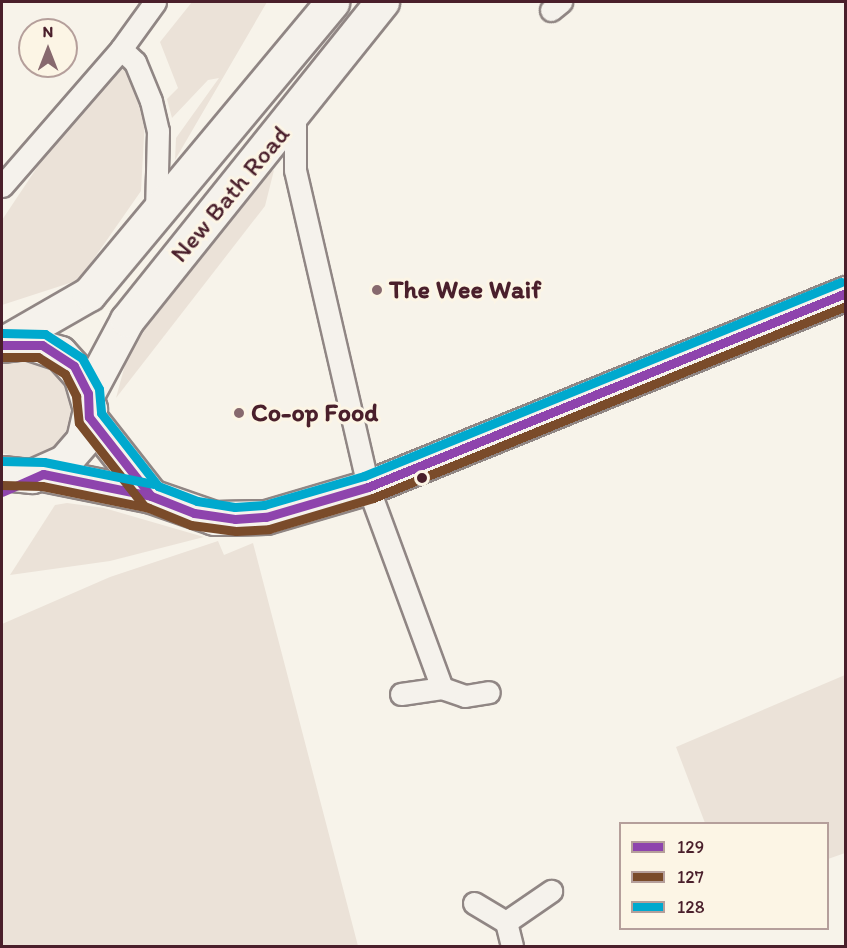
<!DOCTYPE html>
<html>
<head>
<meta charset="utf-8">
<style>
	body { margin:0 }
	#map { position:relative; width:847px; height:948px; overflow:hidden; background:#f7f3ea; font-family:Itim,sans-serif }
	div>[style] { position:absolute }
	.green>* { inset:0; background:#ebe2d8 }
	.roads { filter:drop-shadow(2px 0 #908684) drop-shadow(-2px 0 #908684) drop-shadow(0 2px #908684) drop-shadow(0 -2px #908684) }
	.minor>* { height:21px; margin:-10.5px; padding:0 10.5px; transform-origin:10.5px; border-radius:10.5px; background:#f5f2ec }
	.primary>* { height:33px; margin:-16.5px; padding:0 16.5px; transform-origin:16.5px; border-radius:16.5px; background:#f5f2ec }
	.bus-1>* { height:9px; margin:-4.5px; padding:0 4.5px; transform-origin:4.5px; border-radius:4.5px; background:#8e44ad }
	.bus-2>* { height:9px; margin:-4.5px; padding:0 4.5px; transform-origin:4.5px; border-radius:4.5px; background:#7a4b2a }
	.bus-3>* { height:9px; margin:-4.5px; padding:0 4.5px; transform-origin:4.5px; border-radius:4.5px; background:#00a9ce }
	.dots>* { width:16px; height:16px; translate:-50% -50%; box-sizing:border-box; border:3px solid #fcf5e5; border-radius:50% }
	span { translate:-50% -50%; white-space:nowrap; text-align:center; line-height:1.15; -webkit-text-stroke:6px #fcf5e5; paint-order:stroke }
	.street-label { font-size:26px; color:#4a1f2b }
	.poi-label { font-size:26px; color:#4a1f2b; font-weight:700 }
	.left { translate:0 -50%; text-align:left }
	.frame { position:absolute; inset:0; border:3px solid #4a1f2b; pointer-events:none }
	.legend { position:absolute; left:619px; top:822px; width:210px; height:108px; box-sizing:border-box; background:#fcf5e5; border:2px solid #b59f9b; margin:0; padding:8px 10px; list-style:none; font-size:18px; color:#4a1f2b }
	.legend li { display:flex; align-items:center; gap:12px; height:30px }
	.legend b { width:30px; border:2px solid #b59f9b }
	.north { position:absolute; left:18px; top:18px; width:60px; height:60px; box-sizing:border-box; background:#fcf5e5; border:2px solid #b59f9b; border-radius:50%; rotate:0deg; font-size:16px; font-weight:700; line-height:24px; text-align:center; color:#4a1f2b }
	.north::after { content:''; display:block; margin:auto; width:21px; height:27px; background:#87696e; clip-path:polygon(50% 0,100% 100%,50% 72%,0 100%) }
</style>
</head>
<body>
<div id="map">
	<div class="green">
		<i style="clip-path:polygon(192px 2px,267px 2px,175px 160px,176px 138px,219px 78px,208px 80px,172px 118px,167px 99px,178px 88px,160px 42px)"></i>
		<i style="clip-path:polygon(125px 61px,146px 100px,141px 191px,79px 280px,2px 305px,2px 220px,86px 94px,92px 97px)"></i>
		<i style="clip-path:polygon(274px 170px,265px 206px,116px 398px,129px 350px,176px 278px,261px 176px)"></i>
		<i style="clip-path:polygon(29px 359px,45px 364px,68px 386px,73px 419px,56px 447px,25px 459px,2px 453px,2px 364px)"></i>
		<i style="clip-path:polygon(67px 503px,104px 508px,204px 537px,110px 561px,10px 575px,55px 505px)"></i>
		<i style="clip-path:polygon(218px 541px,224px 555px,253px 543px,358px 946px,2px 946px,2px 624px,110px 577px)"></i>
		<i style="clip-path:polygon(845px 675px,845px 853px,828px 859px,828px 824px,705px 823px,676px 747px)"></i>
	</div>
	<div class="roads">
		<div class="minor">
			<i style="left:551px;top:10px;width:13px;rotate:-39deg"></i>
			<i style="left:121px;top:49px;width:19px;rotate:43deg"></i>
			<i style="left:135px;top:62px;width:42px;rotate:67.7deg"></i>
			<i style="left:151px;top:101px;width:31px;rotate:77deg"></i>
			<i style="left:158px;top:131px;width:81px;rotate:91.4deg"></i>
			<i style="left:295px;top:115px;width:55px;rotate:90deg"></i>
			<i style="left:295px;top:170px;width:325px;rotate:77deg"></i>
			<i style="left:368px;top:487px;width:214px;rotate:69.8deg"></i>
			<i style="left:442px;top:688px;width:24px;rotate:19deg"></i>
			<i style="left:465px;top:696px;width:24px;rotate:-9deg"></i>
			<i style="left:2px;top:186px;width:181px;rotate:-49deg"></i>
			<i style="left:121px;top:49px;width:58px;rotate:-54.1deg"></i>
			<i style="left:401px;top:694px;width:41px;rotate:-8.3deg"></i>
			<i style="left:474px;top:903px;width:37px;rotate:31deg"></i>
			<i style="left:506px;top:922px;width:25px;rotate:76deg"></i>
			<i style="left:506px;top:922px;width:55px;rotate:-34.6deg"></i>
		</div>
		<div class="primary">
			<i style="left:2px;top:344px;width:100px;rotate:-29.9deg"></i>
			<i style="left:89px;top:294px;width:380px;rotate:-50.2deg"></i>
			<i style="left:88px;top:393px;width:83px;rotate:-61.9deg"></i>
			<i style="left:127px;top:320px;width:408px;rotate:-51.3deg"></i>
			<i style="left:89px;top:417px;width:100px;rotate:51.9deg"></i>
			<i style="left:151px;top:496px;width:67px;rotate:19.2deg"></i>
			<i style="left:214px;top:518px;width:52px;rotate:-1.1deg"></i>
			<i style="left:266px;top:517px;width:106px;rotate:-16.4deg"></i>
			<i style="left:368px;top:487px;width:516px;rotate:-22.09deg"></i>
			<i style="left:2px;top:473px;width:30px;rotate:6deg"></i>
			<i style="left:32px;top:476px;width:35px;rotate:-24deg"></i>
			<i style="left:64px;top:462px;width:29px;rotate:-49deg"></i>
			<i style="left:83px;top:440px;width:32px;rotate:-77deg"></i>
			<i style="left:90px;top:409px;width:35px;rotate:-106deg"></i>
			<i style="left:80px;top:375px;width:30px;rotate:-132deg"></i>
			<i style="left:60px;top:353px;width:36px;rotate:-162deg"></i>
			<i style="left:26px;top:342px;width:23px;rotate:173deg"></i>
			<i style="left:43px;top:474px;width:110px;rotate:11.5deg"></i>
		</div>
	</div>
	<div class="bus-1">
		<i style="left:2px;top:345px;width:40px"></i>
		<i style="left:42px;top:345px;width:38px;rotate:33deg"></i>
		<i style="left:74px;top:366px;width:30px;rotate:63deg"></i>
		<i style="left:88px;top:393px;width:24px;rotate:88deg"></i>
		<i style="left:89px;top:417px;width:100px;rotate:51.9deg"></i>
		<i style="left:151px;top:496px;width:46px;rotate:21.6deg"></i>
		<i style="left:194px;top:513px;width:41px;rotate:8.3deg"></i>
		<i style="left:235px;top:519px;width:31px;rotate:-4deg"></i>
		<i style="left:266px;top:517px;width:106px;rotate:-16.4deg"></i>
		<i style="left:368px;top:487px;width:516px;rotate:-22.09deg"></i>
		<i style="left:2px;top:492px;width:45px;rotate:-23.7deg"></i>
		<i style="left:43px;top:474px;width:110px;rotate:11.5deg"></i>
	</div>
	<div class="bus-2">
		<i style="left:2px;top:357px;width:36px"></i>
		<i style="left:38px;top:357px;width:32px;rotate:32deg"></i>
		<i style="left:65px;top:374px;width:25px;rotate:63deg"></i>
		<i style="left:76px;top:396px;width:27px;rotate:84deg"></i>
		<i style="left:79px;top:423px;width:105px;rotate:51.9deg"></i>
		<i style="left:144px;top:506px;width:51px;rotate:22deg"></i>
		<i style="left:191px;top:525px;width:45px;rotate:7.6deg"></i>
		<i style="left:236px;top:531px;width:33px;rotate:-3deg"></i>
		<i style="left:269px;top:529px;width:109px;rotate:-16.6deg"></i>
		<i style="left:373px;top:498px;width:510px;rotate:-22.09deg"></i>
		<i style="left:2px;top:485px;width:40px;rotate:1.4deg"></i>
		<i style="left:42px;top:486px;width:109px;rotate:11.6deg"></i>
	</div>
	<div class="bus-3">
		<i style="left:2px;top:333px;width:43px;rotate:1.3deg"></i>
		<i style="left:45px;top:334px;width:44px;rotate:33deg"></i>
		<i style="left:82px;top:358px;width:35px;rotate:61deg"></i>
		<i style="left:99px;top:389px;width:24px;rotate:85deg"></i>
		<i style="left:101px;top:413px;width:93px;rotate:52deg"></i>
		<i style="left:158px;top:486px;width:42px;rotate:21deg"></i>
		<i style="left:197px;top:501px;width:38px;rotate:9deg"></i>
		<i style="left:235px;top:507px;width:29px;rotate:-4deg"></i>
		<i style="left:264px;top:505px;width:104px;rotate:-16.2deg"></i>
		<i style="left:364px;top:476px;width:515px;rotate:-22.13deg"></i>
		<i style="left:2px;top:461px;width:42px;rotate:1.4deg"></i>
		<i style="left:44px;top:462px;width:111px;rotate:11.4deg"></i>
	</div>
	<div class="dots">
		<i style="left:377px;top:290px;background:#87696e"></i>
		<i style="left:239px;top:413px;background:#87696e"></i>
		<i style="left:422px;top:478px;background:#4a1f2b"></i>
	</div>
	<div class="street-label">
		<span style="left:230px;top:194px;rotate:-50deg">New Bath Road</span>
	</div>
	<div class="poi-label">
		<span class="left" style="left:389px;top:290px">The Wee Waif</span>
		<span class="left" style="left:251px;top:413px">Co-op Food</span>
	</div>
	<div class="frame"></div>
	<ul class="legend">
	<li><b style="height:8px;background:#8e44ad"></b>129</li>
	<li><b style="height:8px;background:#7a4b2a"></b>127</li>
	<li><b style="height:8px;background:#00a9ce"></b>128</li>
	</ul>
	<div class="north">N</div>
</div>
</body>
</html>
